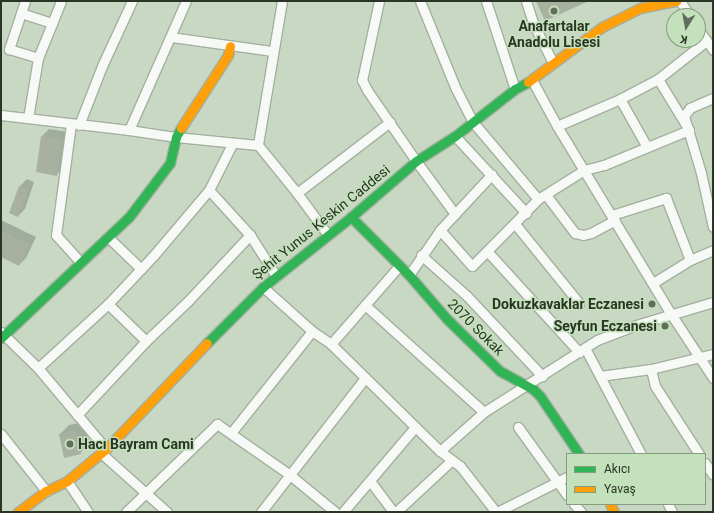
<!DOCTYPE html>
<html>
<head>
<meta charset="utf-8">
<style>
	body { margin:0 }
	#map { position:relative; width:714px; height:513px; overflow:hidden; background:#c8d8c3; font-family:Roboto,sans-serif }
	div>[style] { position:absolute }
	.shadow>* { inset:0; background:#0003 }
	.building>* { inset:0; background:#a8b19f }
	.roads { filter:drop-shadow(1px 0 #a3b09f) drop-shadow(-1px 0 #a3b09f) drop-shadow(0 1px #a3b09f) drop-shadow(0 -1px #a3b09f) }
	.street>* { height:9px; margin:-4.5px; padding:0 4.5px; transform-origin:4.5px; border-radius:4.5px; background:#f7f9f6 }
	.fast>* { height:9px; margin:-4.5px; padding:0 4.5px; transform-origin:4.5px; border-radius:4.5px; background:#30b455 }
	.slow>* { height:9px; margin:-4.5px; padding:0 4.5px; transform-origin:4.5px; border-radius:4.5px; background:#ff9f0a }
	.dots>* { width:11px; height:11px; translate:-50% -50%; box-sizing:border-box; border:2px solid #c3e1ba; border-radius:50% }
	span { translate:-50% -50%; white-space:nowrap; text-align:center; line-height:1.15; -webkit-text-stroke:3px #c3e1ba; paint-order:stroke }
	.poi-label { font-size:14px; color:#2a3526; font-weight:700 }
	.right { translate:-100% -50%; text-align:right }
	.left { translate:0 -50%; text-align:left }
	.street-label { font-size:14px; color:#2a3526 }
	.frame { position:absolute; inset:0; border:2px solid #2a3526; pointer-events:none }
	.legend { position:absolute; left:566px; top:453px; width:140px; height:52px; box-sizing:border-box; background:#c3e1ba; border:1px solid #869c7f; margin:0; padding:5px 7px; list-style:none; font-size:12px; color:#2a3526 }
	.legend li { display:flex; align-items:center; gap:8px; height:20px }
	.legend b { width:20px; border:1px solid #869c7f }
	.north { position:absolute; left:666px; top:8px; width:40px; height:40px; box-sizing:border-box; background:#c3e1ba; border:1px solid #869c7f; border-radius:50%; rotate:191deg; font-size:11px; font-weight:700; line-height:16px; text-align:center; color:#2a3526 }
	.north::after { content:''; display:block; margin:auto; width:14px; height:18px; background:#616e5d; clip-path:polygon(50% 0,100% 100%,50% 72%,0 100%) }
</style>
</head>
<body>
<div id="map">
	<div class="shadow">
		<i style="clip-path:polygon(49px 129px,69px 132px,63px 168px,56px 175px,42px 136px)"></i>
		<i style="clip-path:polygon(27px 179px,34px 182px,25px 209px,18px 216px,10px 213px,20px 186px)"></i>
		<i style="clip-path:polygon(1px 220px,36px 237px,26px 258px,19px 265px,1px 256px)"></i>
		<i style="clip-path:polygon(85px 422px,90px 444px,80px 453px,60px 434px,69px 425px)"></i>
	</div>
	<div class="building">
		<i style="clip-path:polygon(536px 1px,589px 1px,545px 21px)"></i>
		<i style="clip-path:polygon(41px 136px,62px 139px,57px 176px,36px 172px)"></i>
		<i style="clip-path:polygon(19px 186px,28px 189px,18px 217px,9px 213px)"></i>
		<i style="clip-path:polygon(1px 231px,30px 244px,19px 266px,1px 257px)"></i>
		<i style="clip-path:polygon(75px 430px,81px 454px,64px 458px,59px 434px)"></i>
	</div>
	<div class="roads">
		<div class="street">
			<i style="left:25px;top:1px;width:51px;rotate:108.4deg"></i>
			<i style="left:9px;top:49px;width:30px;rotate:17deg"></i>
			<i style="left:282px;top:1px;width:146px;rotate:99.5deg"></i>
			<i style="left:258px;top:145px;width:62px;rotate:50.9deg"></i>
			<i style="left:297px;top:193px;width:52px;rotate:53.6deg"></i>
			<i style="left:379px;top:1px;width:81px;rotate:102.1deg"></i>
			<i style="left:362px;top:80px;width:11px;rotate:63deg"></i>
			<i style="left:367px;top:90px;width:86px;rotate:55.4deg"></i>
			<i style="left:416px;top:161px;width:66px;rotate:53.7deg"></i>
			<i style="left:420px;top:1px;width:95px;rotate:67.8deg"></i>
			<i style="left:456px;top:89px;width:36px;rotate:63deg"></i>
			<i style="left:472px;top:121px;width:102px;rotate:49.8deg"></i>
			<i style="left:486px;top:1px;width:93px;rotate:71.8deg"></i>
			<i style="left:526px;top:1px;width:23px;rotate:72deg"></i>
			<i style="left:533px;top:23px;width:45px;rotate:63.4deg"></i>
			<i style="left:680px;top:1px;width:18px;rotate:56deg"></i>
			<i style="left:21px;top:13px;width:33px;rotate:18deg"></i>
			<i style="left:698px;top:29px;width:26px;rotate:54deg"></i>
			<i style="left:171px;top:37px;width:102px;rotate:7.9deg"></i>
			<i style="left:532px;top:80px;width:52px;rotate:61.5deg"></i>
			<i style="left:557px;top:126px;width:220px;rotate:58.8deg"></i>
			<i style="left:671px;top:314px;width:77px;rotate:56.7deg"></i>
			<i style="left:713px;top:98px;width:25px;rotate:157deg"></i>
			<i style="left:690px;top:108px;width:10px;rotate:127deg"></i>
			<i style="left:684px;top:116px;width:59px;rotate:73.4deg"></i>
			<i style="left:701px;top:173px;width:55px;rotate:77.5deg"></i>
			<i style="left:620px;top:99px;width:55px;rotate:60.6deg"></i>
			<i style="left:1px;top:115px;width:129px;rotate:6.7deg"></i>
			<i style="left:129px;top:130px;width:48px;rotate:8.5deg"></i>
			<i style="left:176px;top:137px;width:82px;rotate:5.6deg"></i>
			<i style="left:28px;top:118px;width:61px;rotate:-80.5deg"></i>
			<i style="left:38px;top:58px;width:61px;rotate:-68deg"></i>
			<i style="left:71px;top:124px;width:112px;rotate:97.7deg"></i>
			<i style="left:56px;top:235px;width:36px;rotate:48deg"></i>
			<i style="left:79px;top:125px;width:63px;rotate:-68.7deg"></i>
			<i style="left:102px;top:66px;width:72px;rotate:-65.2deg"></i>
			<i style="left:557px;top:126px;width:69px;rotate:-23.2deg"></i>
			<i style="left:620px;top:99px;width:43px;rotate:-27.8deg"></i>
			<i style="left:658px;top:79px;width:61px;rotate:-38.4deg"></i>
			<i style="left:129px;top:130px;width:141px;rotate:-66.2deg"></i>
			<i style="left:455px;top:136px;width:105px;rotate:47.3deg"></i>
			<i style="left:209px;top:190px;width:61px;rotate:47.7deg"></i>
			<i style="left:250px;top:235px;width:49px;rotate:57.6deg"></i>
			<i style="left:297px;top:193px;width:117px;rotate:-37.4deg"></i>
			<i style="left:546px;top:195px;width:48px;rotate:52.7deg"></i>
			<i style="left:575px;top:233px;width:8px;rotate:14deg"></i>
			<i style="left:583px;top:235px;width:8px;rotate:-14deg"></i>
			<i style="left:591px;top:233px;width:27px;rotate:-28deg"></i>
			<i style="left:612px;top:215px;width:57px;rotate:-17.5deg"></i>
			<i style="left:666px;top:198px;width:66px;rotate:68.8deg"></i>
			<i style="left:515px;top:224px;width:102px;rotate:51deg"></i>
			<i style="left:440px;top:230px;width:48px;rotate:48.4deg"></i>
			<i style="left:472px;top:266px;width:94px;rotate:-45.4deg"></i>
			<i style="left:538px;top:199px;width:54px;rotate:-32.2deg"></i>
			<i style="left:584px;top:170px;width:21px;rotate:-14deg"></i>
			<i style="left:604px;top:165px;width:92px;rotate:-22.4deg"></i>
			<i style="left:689px;top:130px;width:60px;rotate:-121.3deg"></i>
			<i style="left:108px;top:237px;width:46px;rotate:44.1deg"></i>
			<i style="left:487px;top:251px;width:137px;rotate:47.7deg"></i>
			<i style="left:421px;top:255px;width:62px;rotate:41.7deg"></i>
			<i style="left:467px;top:296px;width:110px;rotate:46.8deg"></i>
			<i style="left:409px;top:275px;width:55px;rotate:-55.4deg"></i>
			<i style="left:440px;top:230px;width:76px;rotate:-47.1deg"></i>
			<i style="left:653px;top:283px;width:44px;rotate:-31.9deg"></i>
			<i style="left:690px;top:260px;width:25px;rotate:-23deg"></i>
			<i style="left:263px;top:287px;width:66px;rotate:41.9deg"></i>
			<i style="left:312px;top:331px;width:23px;rotate:34deg"></i>
			<i style="left:331px;top:344px;width:153px;rotate:44.5deg"></i>
			<i style="left:440px;top:451px;width:25px;rotate:37deg"></i>
			<i style="left:460px;top:466px;width:58px;rotate:52deg"></i>
			<i style="left:108px;top:304px;width:53px;rotate:44.2deg"></i>
			<i style="left:365px;top:305px;width:160px;rotate:42deg"></i>
			<i style="left:1px;top:332px;width:52px;rotate:44.2deg"></i>
			<i style="left:38px;top:368px;width:106px;rotate:50deg"></i>
			<i style="left:331px;top:344px;width:103px;rotate:-48.9deg"></i>
			<i style="left:585px;top:348px;width:120px;rotate:62.2deg"></i>
			<i style="left:38px;top:368px;width:95px;rotate:-42.4deg"></i>
			<i style="left:108px;top:304px;width:67px;rotate:-46.8deg"></i>
			<i style="left:154px;top:255px;width:85px;rotate:-49.8deg"></i>
			<i style="left:209px;top:190px;width:51px;rotate:-63.4deg"></i>
			<i style="left:651px;top:369px;width:17px;rotate:77deg"></i>
			<i style="left:655px;top:386px;width:81px;rotate:57.1deg"></i>
			<i style="left:600px;top:376px;width:51px;rotate:-7.8deg"></i>
			<i style="left:651px;top:369px;width:64px;rotate:-13.6deg"></i>
			<i style="left:77px;top:415px;width:101px;rotate:-47deg"></i>
			<i style="left:146px;top:341px;width:58px;rotate:-43.6deg"></i>
			<i style="left:188px;top:301px;width:91px;rotate:-46.8deg"></i>
			<i style="left:518px;top:427px;width:84px;rotate:54.2deg"></i>
			<i style="left:231px;top:433px;width:130px;rotate:-51.5deg"></i>
			<i style="left:1px;top:434px;width:73px;rotate:51.7deg"></i>
			<i style="left:440px;top:451px;width:59px;rotate:-41.6deg"></i>
			<i style="left:484px;top:412px;width:134px;rotate:-32.5deg"></i>
			<i style="left:597px;top:340px;width:42px;rotate:-21deg"></i>
			<i style="left:636px;top:325px;width:80px;rotate:-16.6deg"></i>
			<i style="left:101px;top:453px;width:89px;rotate:41.8deg"></i>
			<i style="left:705px;top:463px;width:14px;rotate:56deg"></i>
			<i style="left:67px;top:481px;width:37px;rotate:56deg"></i>
			<i style="left:370px;top:481px;width:39px;rotate:53deg"></i>
			<i style="left:574px;top:504px;width:11px;rotate:49deg"></i>
			<i style="left:668px;top:504px;width:9px;rotate:63deg"></i>
			<i style="left:126px;top:512px;width:127px;rotate:-44deg"></i>
			<i style="left:217px;top:424px;width:89px;rotate:34.9deg"></i>
			<i style="left:290px;top:475px;width:58px;rotate:39.4deg"></i>
			<i style="left:261px;top:512px;width:170px;rotate:-52.2deg"></i>
			<i style="left:343px;top:512px;width:111px;rotate:-49.7deg"></i>
			<i style="left:396px;top:512px;width:76px;rotate:-42.9deg"></i>
			<i style="left:497px;top:512px;width:78px;rotate:-26.6deg"></i>
		</div>
		<div class="fast">
			<i style="left:351px;top:217px;width:82px;rotate:45deg"></i>
			<i style="left:409px;top:275px;width:58px;rotate:49.2deg"></i>
			<i style="left:447px;top:319px;width:74px;rotate:44.5deg"></i>
			<i style="left:500px;top:371px;width:38px;rotate:29deg"></i>
			<i style="left:533px;top:389px;width:10px;rotate:45deg"></i>
			<i style="left:540px;top:396px;width:70px;rotate:56.1deg"></i>
			<i style="left:1px;top:338px;width:176px;rotate:-43.4deg"></i>
			<i style="left:129px;top:217px;width:68px;rotate:-52.8deg"></i>
			<i style="left:170px;top:163px;width:27px;rotate:-77deg"></i>
			<i style="left:176px;top:137px;width:10px;rotate:-61deg"></i>
			<i style="left:207px;top:343px;width:79px;rotate:-45deg"></i>
			<i style="left:263px;top:287px;width:112px;rotate:-38.5deg"></i>
			<i style="left:351px;top:217px;width:86px;rotate:-40.7deg"></i>
			<i style="left:416px;top:161px;width:46px;rotate:-32.7deg"></i>
			<i style="left:455px;top:136px;width:76px;rotate:-38.1deg"></i>
			<i style="left:515px;top:89px;width:15px;rotate:-28deg"></i>
		</div>
		<div class="slow">
			<i style="left:528px;top:82px;width:92px;rotate:-36.6deg"></i>
			<i style="left:602px;top:27px;width:42px;rotate:-26.6deg"></i>
			<i style="left:640px;top:8px;width:37px;rotate:-11deg"></i>
			<i style="left:181px;top:128px;width:87px;rotate:-57.2deg"></i>
			<i style="left:228px;top:55px;width:9px;rotate:-77deg"></i>
			<i style="left:610px;top:504px;width:9px;rotate:63deg"></i>
			<i style="left:18px;top:512px;width:35px;rotate:-37deg"></i>
			<i style="left:46px;top:491px;width:23px;rotate:-25deg"></i>
			<i style="left:67px;top:481px;width:50px;rotate:-39.4deg"></i>
			<i style="left:106px;top:449px;width:146px;rotate:-46.4deg"></i>
		</div>
	</div>
	<div class="dots">
		<i style="left:554px;top:11px;background:#616e5d"></i>
		<i style="left:652px;top:304px;background:#616e5d"></i>
		<i style="left:665px;top:326px;background:#616e5d"></i>
		<i style="left:70px;top:444px;background:#616e5d"></i>
	</div>
	<div class="poi-label">
		<span style="left:554px;top:34px">Anafartalar<br>Anadolu Lisesi</span>
		<span class="right" style="left:644px;top:304px">Dokuzkavaklar Eczanesi</span>
		<span class="right" style="left:657px;top:326px">Seyfun Eczanesi</span>
		<span class="left" style="left:78px;top:444px">Hacı Bayram Cami</span>
	</div>
	<div class="street-label">
		<span style="left:321px;top:222px;rotate:-39deg">Şehit Yunus Keskin Caddesi</span>
		<span style="left:476px;top:327px;rotate:45deg">2070 Sokak</span>
	</div>
	<div class="frame"></div>
	<ul class="legend">
	<li><b style="height:5px;background:#30b455"></b>Akıcı</li>
	<li><b style="height:5px;background:#ff9f0a"></b>Yavaş</li>
	</ul>
	<div class="north">K</div>
</div>
</body>
</html>
